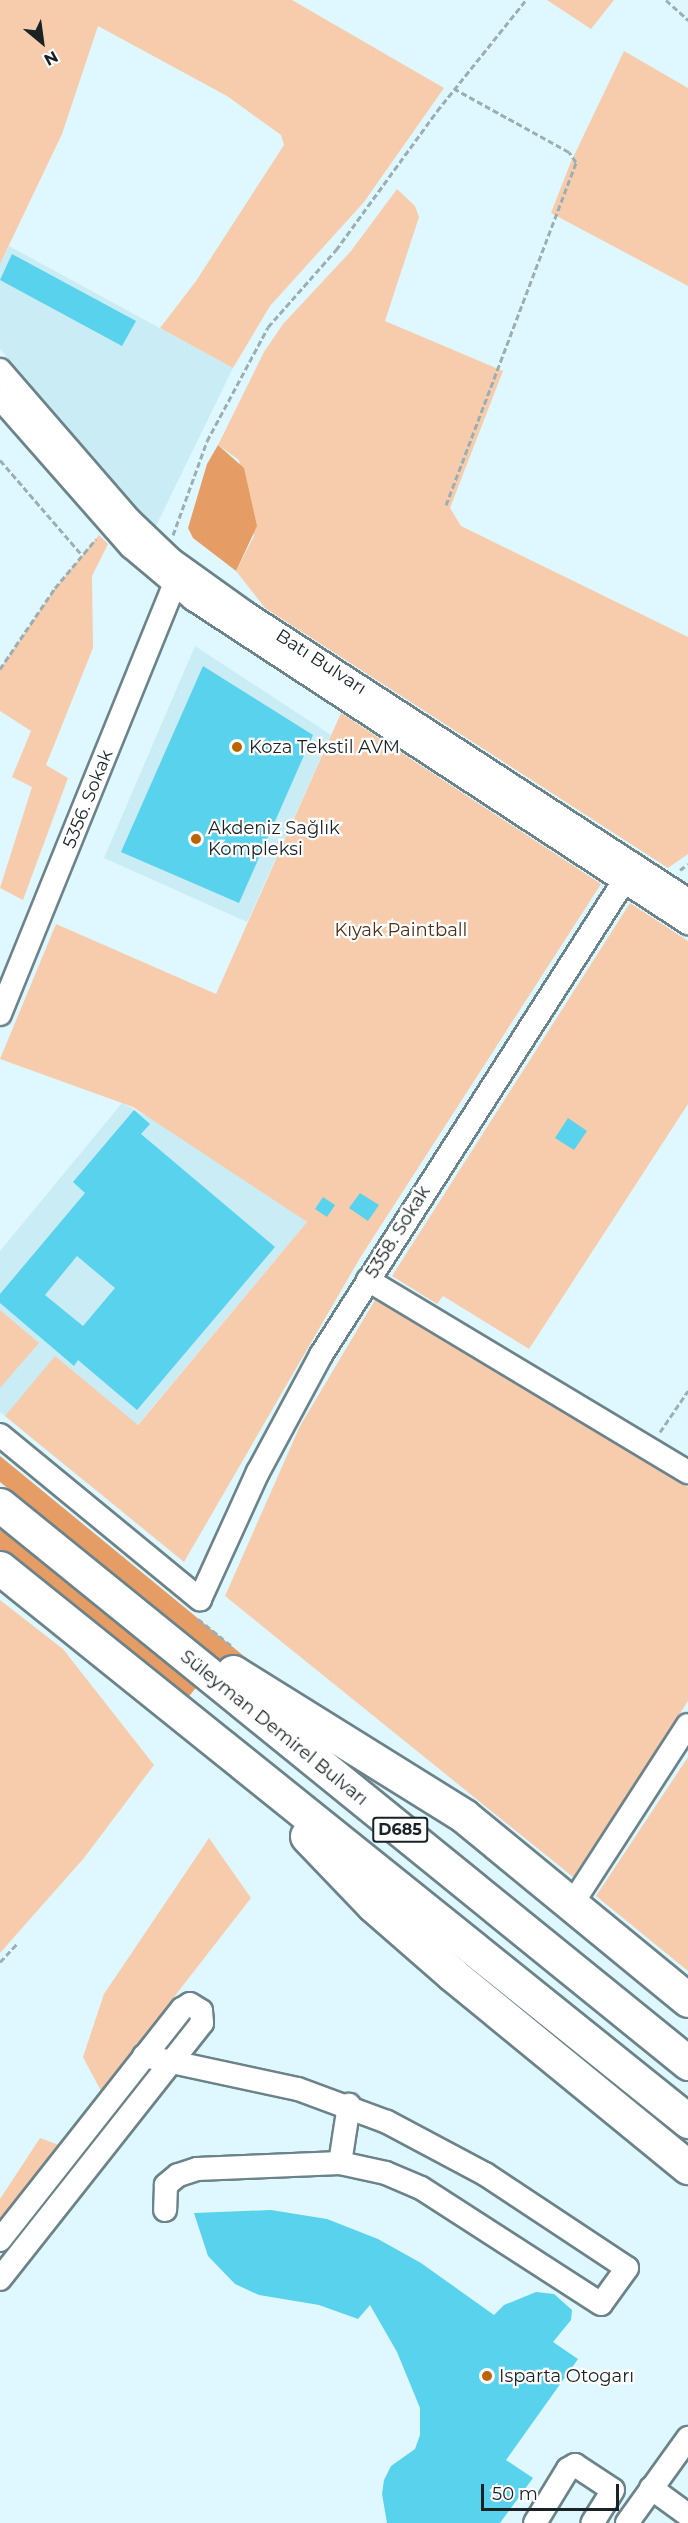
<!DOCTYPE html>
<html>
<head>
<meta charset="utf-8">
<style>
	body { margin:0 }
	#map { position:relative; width:688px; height:2523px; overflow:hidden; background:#dff8ff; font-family:Montserrat,sans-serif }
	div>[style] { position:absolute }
	.built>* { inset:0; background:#caecf5 }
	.green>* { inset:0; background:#f7ccad }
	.forest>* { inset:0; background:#e69d65 }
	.building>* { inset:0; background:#59d2ed }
	.path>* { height:3px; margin-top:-1.5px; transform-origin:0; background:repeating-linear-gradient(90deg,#9baeb3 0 6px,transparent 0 9px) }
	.roads { filter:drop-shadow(2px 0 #6c8389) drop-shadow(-2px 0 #6c8389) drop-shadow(0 2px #6c8389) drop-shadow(0 -2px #6c8389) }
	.minor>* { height:22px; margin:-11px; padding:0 11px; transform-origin:11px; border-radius:11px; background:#fff }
	.highway>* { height:33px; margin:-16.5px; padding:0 16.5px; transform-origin:16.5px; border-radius:16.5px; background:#fff }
	.dots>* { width:16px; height:16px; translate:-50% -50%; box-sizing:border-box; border:3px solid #fff; border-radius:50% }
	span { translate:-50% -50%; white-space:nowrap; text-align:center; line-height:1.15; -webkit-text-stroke:4.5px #fff; paint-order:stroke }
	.shield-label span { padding:2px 4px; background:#fff; border:2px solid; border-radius:4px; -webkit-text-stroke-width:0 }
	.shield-label { font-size:16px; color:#192224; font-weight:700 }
	.street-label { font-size:18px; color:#192224 }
	.poi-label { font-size:18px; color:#192224 }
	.left { translate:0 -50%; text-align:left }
	.park-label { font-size:18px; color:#4d2f17 }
	.north { position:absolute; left:12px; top:12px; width:60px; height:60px; -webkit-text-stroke:4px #fff; paint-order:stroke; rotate:151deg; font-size:16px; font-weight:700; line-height:24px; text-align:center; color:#192224 }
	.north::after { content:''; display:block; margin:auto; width:21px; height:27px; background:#192224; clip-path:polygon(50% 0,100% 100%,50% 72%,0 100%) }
	.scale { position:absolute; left:481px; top:2484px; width:138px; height:27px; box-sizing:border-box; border:3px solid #192224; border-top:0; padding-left:8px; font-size:18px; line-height:21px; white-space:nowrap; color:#192224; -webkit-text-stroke:4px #fff; paint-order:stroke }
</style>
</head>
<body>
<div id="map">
	<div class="built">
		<i style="clip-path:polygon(9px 246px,233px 368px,155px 528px,0 349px,0 264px)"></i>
		<i style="clip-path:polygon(195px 646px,331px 735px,247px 922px,104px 858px)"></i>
		<i style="clip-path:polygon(122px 1103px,158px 1122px,307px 1222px,88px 1484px,0 1412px,0 1251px)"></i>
	</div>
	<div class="green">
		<i style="clip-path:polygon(0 0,292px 0,444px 88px,364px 202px,270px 306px,233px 368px,160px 328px,196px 281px,284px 145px,281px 135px,227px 96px,98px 26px,62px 134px,0 264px)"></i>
		<i style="clip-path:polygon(547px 0,614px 0,591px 29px)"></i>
		<i style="clip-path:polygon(624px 51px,688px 88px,688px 286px,551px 213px,570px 164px)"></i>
		<i style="clip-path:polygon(397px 189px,415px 206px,419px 217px,385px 321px,503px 371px,450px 508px,461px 526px,688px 637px,688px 854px,668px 868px,265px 608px,236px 571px,254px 536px,239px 460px,218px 445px,264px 352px,283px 324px,351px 251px)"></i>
		<i style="clip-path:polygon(99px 535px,108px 544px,92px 576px,93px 648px,46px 765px,68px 778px,23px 900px,0 888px,32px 787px,12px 777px,31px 731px,0 711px,0 669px,55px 588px)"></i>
		<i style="clip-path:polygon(341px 713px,601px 884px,360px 1258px,184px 1562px,5px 1416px,55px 1356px,138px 1425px,307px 1222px,133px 1107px,0 1059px,56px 924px,216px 994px)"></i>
		<i style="clip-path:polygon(630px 903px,688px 941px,688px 1104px,529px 1349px,443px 1296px,437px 1304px,392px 1276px)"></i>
		<i style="clip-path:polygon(375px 1300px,688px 1487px,688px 1701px,573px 1877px,225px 1596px,300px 1426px)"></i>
		<i style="clip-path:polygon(0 1310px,39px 1343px,0 1388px)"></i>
		<i style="clip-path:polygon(0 1600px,63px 1649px,154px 1765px,84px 1858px,0 1953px)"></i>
		<i style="clip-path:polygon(688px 1757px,688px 1971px,596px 1896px)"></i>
		<i style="clip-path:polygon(209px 1838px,251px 1898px,101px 2091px,83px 2057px,104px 1994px)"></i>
		<i style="clip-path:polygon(40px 2138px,59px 2145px,0 2221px,0 2199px)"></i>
	</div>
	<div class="forest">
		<i style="clip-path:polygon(218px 445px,244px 468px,257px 526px,236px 571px,193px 538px,188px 528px,207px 464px)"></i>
		<i style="clip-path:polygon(0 1456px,361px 1752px,233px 1672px,0 1482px)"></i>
		<i style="clip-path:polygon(0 1522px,199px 1684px,186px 1700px,0 1553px)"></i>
	</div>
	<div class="building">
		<i style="clip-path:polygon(12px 254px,136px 321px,122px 346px,0 280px)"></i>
		<i style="clip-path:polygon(203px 666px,313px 735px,239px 903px,121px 852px)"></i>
		<i style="clip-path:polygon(evenodd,134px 1110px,150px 1124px,141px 1134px,275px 1247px,137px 1410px,78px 1360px,74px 1366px,0 1303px,0 1294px,85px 1193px,73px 1182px,134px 1110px,77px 1256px,115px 1288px,83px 1326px,45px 1295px,77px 1256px)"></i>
		<i style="clip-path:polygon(568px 1118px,587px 1131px,574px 1150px,555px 1138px)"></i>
		<i style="clip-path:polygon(360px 1193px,379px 1205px,368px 1221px,349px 1208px)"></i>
		<i style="clip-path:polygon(323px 1197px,335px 1205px,327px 1217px,315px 1209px)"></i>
		<i style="clip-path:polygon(271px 2210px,327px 2219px,378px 2239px,421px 2263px,494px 2315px,504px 2305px,536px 2292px,554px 2294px,572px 2310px,571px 2320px,553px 2342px,578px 2359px,506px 2460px,533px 2478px,500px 2523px,387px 2523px,382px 2494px,384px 2480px,391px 2466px,415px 2449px,420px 2435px,420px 2408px,397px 2352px,370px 2305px,358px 2319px,319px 2305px,259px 2295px,235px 2284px,208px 2256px,194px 2213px)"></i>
	</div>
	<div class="path">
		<i style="left:666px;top:0;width:30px;rotate:42deg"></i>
		<i style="left:0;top:460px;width:125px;rotate:49.2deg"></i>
		<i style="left:446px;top:505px;width:367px;rotate:-69.2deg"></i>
		<i style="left:576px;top:162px;width:12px;rotate:-125deg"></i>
		<i style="left:569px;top:152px;width:130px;rotate:-151.1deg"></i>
		<i style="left:173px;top:535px;width:100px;rotate:-70.1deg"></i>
		<i style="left:207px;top:441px;width:129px;rotate:-61.8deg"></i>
		<i style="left:268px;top:327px;width:103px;rotate:-48.6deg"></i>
		<i style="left:336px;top:250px;width:172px;rotate:-54deg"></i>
		<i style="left:437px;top:111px;width:142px;rotate:-51.3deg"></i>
		<i style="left:0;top:669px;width:98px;rotate:-55.8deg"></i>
		<i style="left:55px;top:588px;width:64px;rotate:-50.1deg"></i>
		<i style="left:680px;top:870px;width:10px;rotate:-37deg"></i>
		<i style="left:660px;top:1432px;width:50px;rotate:-55.7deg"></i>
		<i style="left:198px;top:1619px;width:45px;rotate:38.7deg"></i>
		<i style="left:0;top:1962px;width:25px;rotate:-47deg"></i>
	</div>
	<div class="roads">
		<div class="minor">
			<i style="left:0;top:370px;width:197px;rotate:49.1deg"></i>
			<i style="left:129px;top:519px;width:59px;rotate:43.6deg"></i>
			<i style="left:172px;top:560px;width:91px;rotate:35.6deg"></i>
			<i style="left:246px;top:613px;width:527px;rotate:33deg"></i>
			<i style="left:0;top:398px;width:198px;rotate:48.7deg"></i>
			<i style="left:131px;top:547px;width:81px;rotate:40deg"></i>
			<i style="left:193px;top:599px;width:592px;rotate:33.21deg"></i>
			<i style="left:0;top:1014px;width:464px;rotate:-67.9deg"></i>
			<i style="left:368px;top:1280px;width:373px;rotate:31deg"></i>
			<i style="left:0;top:1435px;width:259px;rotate:39.4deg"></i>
			<i style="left:200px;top:1599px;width:140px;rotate:-65.5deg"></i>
			<i style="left:258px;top:1472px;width:133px;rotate:-61.7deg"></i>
			<i style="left:321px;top:1355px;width:563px;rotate:-57.41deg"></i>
			<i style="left:572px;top:1904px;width:213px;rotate:-57.1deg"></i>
			<i style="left:144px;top:2056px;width:157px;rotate:12.1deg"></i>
			<i style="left:298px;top:2089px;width:95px;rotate:20.3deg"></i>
			<i style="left:387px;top:2122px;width:111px;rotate:28deg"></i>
			<i style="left:485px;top:2174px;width:170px;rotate:33.5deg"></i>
			<i style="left:627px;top:2268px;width:44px;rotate:125.8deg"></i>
			<i style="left:601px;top:2304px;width:214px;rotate:-147.2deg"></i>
			<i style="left:421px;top:2188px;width:38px;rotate:-157deg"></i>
			<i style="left:386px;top:2173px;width:47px;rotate:-167.7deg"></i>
			<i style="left:340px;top:2163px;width:143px;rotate:177.6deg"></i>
			<i style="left:197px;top:2169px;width:20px;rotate:162deg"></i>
			<i style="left:178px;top:2175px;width:16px;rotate:140deg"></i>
			<i style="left:166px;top:2185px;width:25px;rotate:92deg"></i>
			<i style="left:340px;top:2163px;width:59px;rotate:-81.2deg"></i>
			<i style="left:0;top:2240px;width:294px;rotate:-51.8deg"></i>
			<i style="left:182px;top:2009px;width:9px;rotate:-32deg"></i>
			<i style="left:190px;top:2004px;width:13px;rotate:32deg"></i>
			<i style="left:201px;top:2011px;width:12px;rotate:85deg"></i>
			<i style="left:202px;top:2023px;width:326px;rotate:128.3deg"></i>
			<i style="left:651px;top:2488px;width:46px;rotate:36.1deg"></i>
			<i style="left:535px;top:2523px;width:63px;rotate:-58.6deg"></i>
			<i style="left:568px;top:2469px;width:8px;rotate:-30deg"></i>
			<i style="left:575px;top:2465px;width:45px;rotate:33.3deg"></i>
			<i style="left:613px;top:2490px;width:39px;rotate:122deg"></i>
			<i style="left:627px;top:2523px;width:105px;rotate:-54.3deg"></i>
		</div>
		<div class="highway">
			<i style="left:0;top:1505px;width:886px;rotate:39.04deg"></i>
			<i style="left:0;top:1568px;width:883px;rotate:38.79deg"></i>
			<i style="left:233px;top:1672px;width:272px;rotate:31.9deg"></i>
			<i style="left:464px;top:1816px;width:290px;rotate:39.4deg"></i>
			<i style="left:307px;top:1836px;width:95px;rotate:46.3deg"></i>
			<i style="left:373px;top:1905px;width:105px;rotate:41.1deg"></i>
			<i style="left:452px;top:1974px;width:305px;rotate:39.3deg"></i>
		</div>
	</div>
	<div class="dots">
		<i style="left:237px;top:747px;background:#bc6400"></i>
		<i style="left:196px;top:839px;background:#bc6400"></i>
		<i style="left:487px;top:2376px;background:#bc6400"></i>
	</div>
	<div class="shield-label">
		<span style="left:400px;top:1830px">D685</span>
	</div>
	<div class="street-label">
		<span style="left:321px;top:662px;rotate:33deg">Batı Bulvarı</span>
		<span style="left:88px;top:799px;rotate:-68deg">5356. Sokak</span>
		<span style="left:398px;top:1232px;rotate:-58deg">5358. Sokak</span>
		<span style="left:274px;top:1728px;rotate:39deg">Süleyman Demirel Bulvarı</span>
	</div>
	<div class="poi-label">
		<span class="left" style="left:249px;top:747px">Koza Tekstil AVM</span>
		<span class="left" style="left:208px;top:839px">Akdeniz Sağlık<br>Kompleksi</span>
		<span class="left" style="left:499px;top:2376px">Isparta Otogarı</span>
	</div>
	<div class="park-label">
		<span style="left:401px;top:930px">Kıyak Paintball</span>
	</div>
	<div class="north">N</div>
	<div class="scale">50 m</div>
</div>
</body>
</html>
